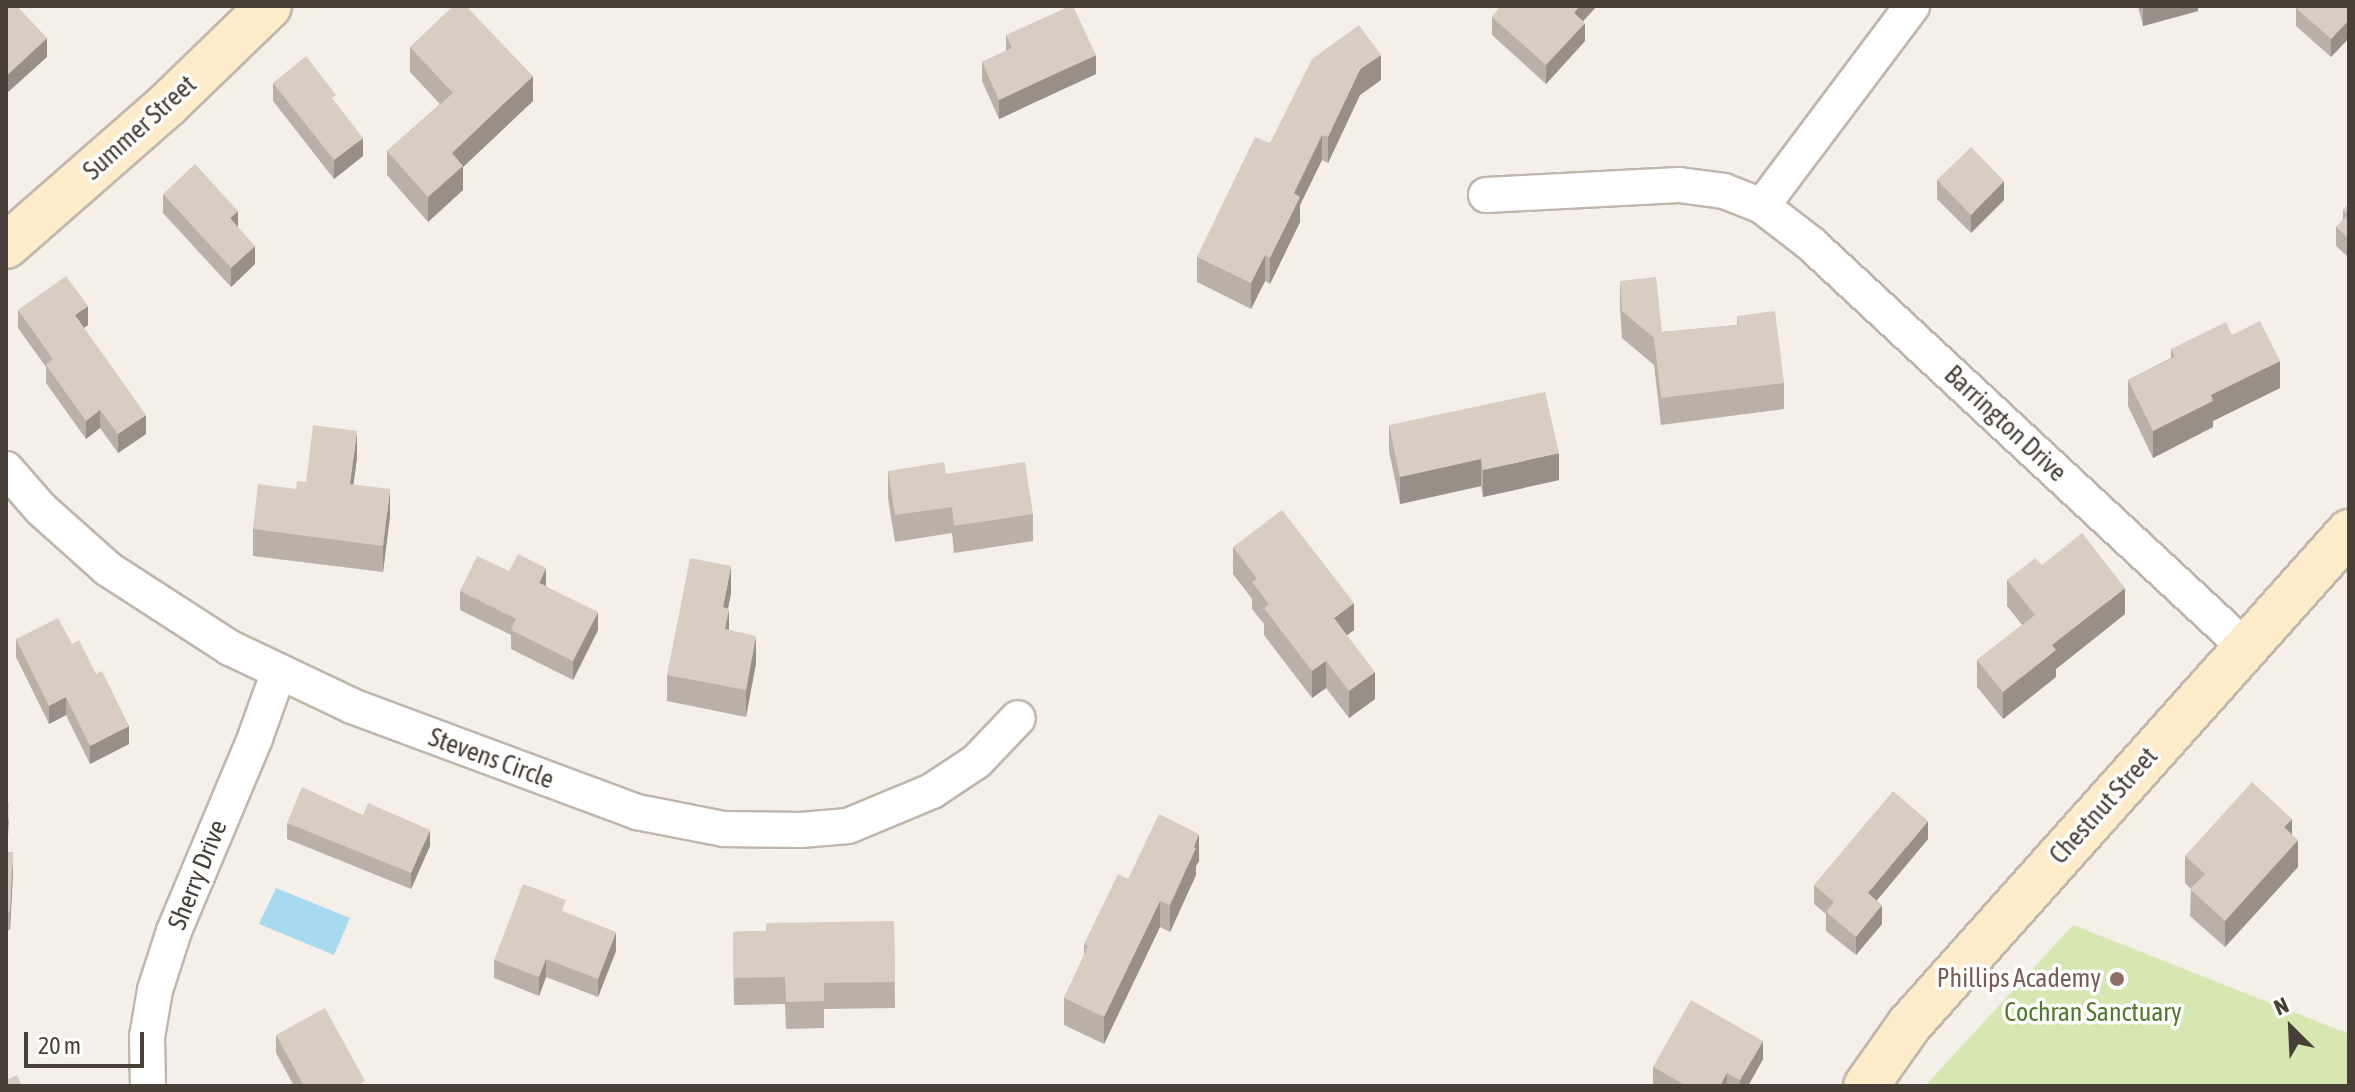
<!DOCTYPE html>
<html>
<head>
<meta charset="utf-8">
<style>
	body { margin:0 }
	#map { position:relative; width:2355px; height:1092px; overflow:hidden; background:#f4efe9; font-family:"Asap Condensed",sans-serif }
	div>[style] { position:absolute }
	.green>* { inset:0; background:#d6e7b2 }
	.water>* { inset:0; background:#a7daef }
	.roads { filter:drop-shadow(2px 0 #c0b6ab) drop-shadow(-2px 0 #c0b6ab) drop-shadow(0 2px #c0b6ab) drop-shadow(0 -2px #c0b6ab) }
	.street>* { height:34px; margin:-17px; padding:0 17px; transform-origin:17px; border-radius:17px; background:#fff }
	.secondary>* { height:44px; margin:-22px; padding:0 22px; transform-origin:22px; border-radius:22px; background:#feebc9 }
	.wall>* { inset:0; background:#bbb0a6 }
	.shaded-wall>* { inset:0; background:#989087 }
	.building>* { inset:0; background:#d9cdc1 }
	.dots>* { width:22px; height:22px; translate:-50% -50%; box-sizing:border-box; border:4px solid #fff; border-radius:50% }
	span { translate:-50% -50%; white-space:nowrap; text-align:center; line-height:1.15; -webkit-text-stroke:7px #fff; paint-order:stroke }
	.street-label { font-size:26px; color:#483f37 }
	.education-label { font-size:26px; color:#785e54 }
	.right { translate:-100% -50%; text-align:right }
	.park-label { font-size:26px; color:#51792b }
	.frame { position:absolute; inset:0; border:8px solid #483f37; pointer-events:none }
	.north { position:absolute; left:2251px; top:988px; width:80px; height:80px; -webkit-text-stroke:6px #fff; paint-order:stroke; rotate:336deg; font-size:22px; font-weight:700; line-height:32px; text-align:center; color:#483f37 }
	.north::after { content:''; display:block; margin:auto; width:28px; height:36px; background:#483f37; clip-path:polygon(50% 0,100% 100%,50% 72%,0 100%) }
	.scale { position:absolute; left:24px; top:1032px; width:120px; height:36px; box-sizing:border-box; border:4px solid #483f37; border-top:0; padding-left:10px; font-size:24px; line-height:28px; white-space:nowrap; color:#483f37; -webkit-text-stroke:6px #fff; paint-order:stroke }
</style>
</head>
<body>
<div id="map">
	<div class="green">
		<i style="clip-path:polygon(2073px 925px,2349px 1034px,2349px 1086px,1925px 1086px)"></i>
	</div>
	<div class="water">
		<i style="clip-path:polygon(276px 888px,350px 918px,334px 955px,259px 924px)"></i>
	</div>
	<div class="roads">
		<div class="street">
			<i style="left:1486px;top:195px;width:193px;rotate:-3deg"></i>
			<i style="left:1679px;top:185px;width:45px;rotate:7.6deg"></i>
			<i style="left:1724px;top:191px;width:41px;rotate:21.5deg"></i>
			<i style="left:1762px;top:206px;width:61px;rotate:37.6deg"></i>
			<i style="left:1810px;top:243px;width:594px;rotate:42.88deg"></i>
			<i style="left:1762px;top:206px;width:250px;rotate:-53.1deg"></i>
			<i style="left:6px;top:469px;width:53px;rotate:48.8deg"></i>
			<i style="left:41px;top:509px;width:90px;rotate:41.8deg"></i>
			<i style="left:108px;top:569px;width:145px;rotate:32.9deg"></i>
			<i style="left:230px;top:648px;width:135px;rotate:25.4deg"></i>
			<i style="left:352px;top:706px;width:304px;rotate:20.4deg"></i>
			<i style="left:637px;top:812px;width:89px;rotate:11.1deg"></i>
			<i style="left:724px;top:829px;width:77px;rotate:0.7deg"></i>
			<i style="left:801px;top:830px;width:47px;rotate:-4.9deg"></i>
			<i style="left:848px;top:826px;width:91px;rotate:-22.6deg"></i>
			<i style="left:932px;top:791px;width:54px;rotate:-33.7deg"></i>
			<i style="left:977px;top:761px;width:59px;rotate:-46.4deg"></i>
			<i style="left:148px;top:1086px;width:49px;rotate:-91.2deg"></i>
			<i style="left:147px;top:1037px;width:48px;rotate:-80.3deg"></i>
			<i style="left:155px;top:990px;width:62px;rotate:-72.1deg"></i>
			<i style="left:174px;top:931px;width:209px;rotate:-67.2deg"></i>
			<i style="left:255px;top:738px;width:71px;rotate:-70.3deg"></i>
		</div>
		<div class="secondary">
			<i style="left:6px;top:246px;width:214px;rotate:-41.2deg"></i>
			<i style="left:167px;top:105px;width:142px;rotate:-44.1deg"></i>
			<i style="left:1866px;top:1086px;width:75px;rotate:-54.8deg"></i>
			<i style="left:1909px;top:1025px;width:661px;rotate:-48.25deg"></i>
		</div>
	</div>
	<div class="wall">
		<i style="clip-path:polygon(1501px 6px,1597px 6px,1583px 21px,1585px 41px,1546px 84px,1492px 35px,1492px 17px)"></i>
		<i style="clip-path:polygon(2138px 6px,2198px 6px,2198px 11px,2143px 26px)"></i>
		<i style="clip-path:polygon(2349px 6px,2349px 38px,2331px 57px,2296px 26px,2296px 8px)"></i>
		<i style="clip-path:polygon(1006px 35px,1096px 74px,999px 119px,982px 81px,982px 62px,1006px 51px)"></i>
		<i style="clip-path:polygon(410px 47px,533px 101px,463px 167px,463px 190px,428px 222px,387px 175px,387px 151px,440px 104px,410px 72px)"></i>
		<i style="clip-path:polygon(1381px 80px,1360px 95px,1328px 163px,1322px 160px,1300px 205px,1300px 222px,1270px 284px,1265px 281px,1251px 309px,1197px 282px,1197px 257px,1270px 143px)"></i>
		<i style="clip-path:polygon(273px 83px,336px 103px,363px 156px,334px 179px,273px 101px)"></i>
		<i style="clip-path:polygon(1937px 180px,2004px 200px,1971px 233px,1937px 199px)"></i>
		<i style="clip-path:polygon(163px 194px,238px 227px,255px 264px,231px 287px,163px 213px)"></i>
		<i style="clip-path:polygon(2349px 204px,2349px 258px,2336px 246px,2336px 227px,2343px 220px,2343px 210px)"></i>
		<i style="clip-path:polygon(1620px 281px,1662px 332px,1737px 325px,1737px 316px,1784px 383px,1784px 409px,1661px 425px,1654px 365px,1622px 338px,1620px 308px)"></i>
		<i style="clip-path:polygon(18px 310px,88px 325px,84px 328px,146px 434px,118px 453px,100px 428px,86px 439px,46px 383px,46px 367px,18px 328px)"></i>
		<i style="clip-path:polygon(2232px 335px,2280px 388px,2213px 421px,2213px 427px,2153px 458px,2128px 406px,2128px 380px,2171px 358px,2171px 349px)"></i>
		<i style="clip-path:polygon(1389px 425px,1559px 480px,1483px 497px,1481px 486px,1400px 504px,1389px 451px)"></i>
		<i style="clip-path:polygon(357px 458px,353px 485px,390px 516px,383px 572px,253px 556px,253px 529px,296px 489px,306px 482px)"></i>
		<i style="clip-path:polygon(888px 471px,946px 474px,1033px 514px,1033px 541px,954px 553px,952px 533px,895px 542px,888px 498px)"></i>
		<i style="clip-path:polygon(1233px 547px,1354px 630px,1347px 635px,1375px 699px,1349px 718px,1326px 688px,1312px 698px,1264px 635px,1264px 624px,1252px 609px,1252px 599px,1233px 574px)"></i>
		<i style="clip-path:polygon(2042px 565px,2125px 614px,2056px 669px,2056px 677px,2003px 719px,1977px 687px,1977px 660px,2022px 625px,2007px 606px,2007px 580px)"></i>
		<i style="clip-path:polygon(509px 571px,546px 586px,598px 630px,573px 680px,511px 649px,511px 635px,460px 610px,460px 591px)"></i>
		<i style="clip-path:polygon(731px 593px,728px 608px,729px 630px,756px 663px,746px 717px,667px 701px,667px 675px)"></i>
		<i style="clip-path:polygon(16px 639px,72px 644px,96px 674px,129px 744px,90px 764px,66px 715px,49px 724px,16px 657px)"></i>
		<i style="clip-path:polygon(6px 803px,9px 822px,7px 852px,13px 871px,10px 930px,6px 930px)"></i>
		<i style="clip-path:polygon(287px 823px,430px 846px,411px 889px,287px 839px)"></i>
		<i style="clip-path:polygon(2292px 835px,2298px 867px,2225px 947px,2190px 916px,2191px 889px,2185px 883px,2185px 856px)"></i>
		<i style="clip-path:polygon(1928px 839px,1877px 900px,1882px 924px,1856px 955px,1826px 931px,1826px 914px,1814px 904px,1814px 885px)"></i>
		<i style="clip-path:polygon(1199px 861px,1196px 866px,1196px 875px,1170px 932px,1160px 927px,1104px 1044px,1064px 1025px,1064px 998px,1084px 956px,1084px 944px,1128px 879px)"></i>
		<i style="clip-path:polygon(566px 913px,616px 951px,598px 997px,546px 977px,539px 996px,494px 978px,494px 960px)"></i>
		<i style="clip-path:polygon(894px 921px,895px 1008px,824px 1009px,824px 1028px,786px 1029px,785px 1004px,734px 1005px,733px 932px,766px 931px)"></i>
		<i style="clip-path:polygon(276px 1035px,365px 1086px,294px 1086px,276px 1053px)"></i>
		<i style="clip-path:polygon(1763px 1059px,1748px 1086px,1653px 1086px,1653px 1067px)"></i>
	</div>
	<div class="shaded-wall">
		<i style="clip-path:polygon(1580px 6px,1597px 6px,1574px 31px,1574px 13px)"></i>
		<i style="clip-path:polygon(2143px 6px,2198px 6px,2198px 11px,2143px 26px)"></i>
		<i style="clip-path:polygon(2349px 20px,2349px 38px,2331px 57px,2331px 39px)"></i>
		<i style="clip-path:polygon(1585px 23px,1585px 41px,1546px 84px,1546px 65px)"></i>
		<i style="clip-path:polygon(47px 38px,47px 57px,6px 94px,6px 76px)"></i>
		<i style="clip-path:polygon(1096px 55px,1096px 74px,999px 119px,999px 100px)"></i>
		<i style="clip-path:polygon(1381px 55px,1381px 80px,1360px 95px,1328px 163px,1328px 137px,1360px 69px)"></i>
		<i style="clip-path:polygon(533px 76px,533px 101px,463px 167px,463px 190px,428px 222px,428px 197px,452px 153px)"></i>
		<i style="clip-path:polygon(1322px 135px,1322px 160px,1300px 205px,1300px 222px,1270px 284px,1270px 258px,1294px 193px)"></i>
		<i style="clip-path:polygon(363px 138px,363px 156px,334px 179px,334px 160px)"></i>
		<i style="clip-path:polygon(2004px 181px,2004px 200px,1971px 233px,1971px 215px)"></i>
		<i style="clip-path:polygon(238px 211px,238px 230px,230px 218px)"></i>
		<i style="clip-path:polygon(255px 246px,255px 264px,231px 287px,231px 268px)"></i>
		<i style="clip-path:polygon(1265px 255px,1265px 281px,1251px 309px,1251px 283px)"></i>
		<i style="clip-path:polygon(88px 306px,88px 325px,75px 334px,75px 315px)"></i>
		<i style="clip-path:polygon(2280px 361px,2280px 388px,2213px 421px,2213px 427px,2153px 458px,2153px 431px,2211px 395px)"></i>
		<i style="clip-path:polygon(100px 410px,100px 428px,86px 439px,86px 421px)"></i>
		<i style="clip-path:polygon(146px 415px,146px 434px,118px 453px,118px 434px)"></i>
		<i style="clip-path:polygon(357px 431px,357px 458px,350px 511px,350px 484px)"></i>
		<i style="clip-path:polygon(1559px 453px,1559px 480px,1483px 497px,1483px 470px)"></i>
		<i style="clip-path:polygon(1481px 459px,1481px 486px,1400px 504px,1400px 477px)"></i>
		<i style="clip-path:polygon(390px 489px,390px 516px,383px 572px,383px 546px)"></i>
		<i style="clip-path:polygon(731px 566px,731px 593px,723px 634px,723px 607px)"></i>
		<i style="clip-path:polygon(546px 568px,546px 586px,539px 583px)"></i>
		<i style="clip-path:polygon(2125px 588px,2125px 614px,2056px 669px,2056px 677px,2003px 719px,2003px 692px,2052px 645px)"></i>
		<i style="clip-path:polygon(1354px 603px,1354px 630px,1334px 645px,1334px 618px)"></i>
		<i style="clip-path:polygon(729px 609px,729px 635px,725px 629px)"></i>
		<i style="clip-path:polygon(598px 612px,598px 630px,573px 680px,573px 661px)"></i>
		<i style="clip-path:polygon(756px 636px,756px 663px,746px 717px,746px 690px)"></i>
		<i style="clip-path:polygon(1326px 661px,1326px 688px,1312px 698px,1312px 671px)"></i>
		<i style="clip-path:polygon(1375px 672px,1375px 699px,1349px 718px,1349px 691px)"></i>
		<i style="clip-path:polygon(66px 697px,66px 715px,49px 724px,49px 706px)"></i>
		<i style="clip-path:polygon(129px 726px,129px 744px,90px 764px,90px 746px)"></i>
		<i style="clip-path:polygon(2292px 819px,2292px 845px,2284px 827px)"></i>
		<i style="clip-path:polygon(1928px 821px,1928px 839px,1868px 911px,1868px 893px)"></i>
		<i style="clip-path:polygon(430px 830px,430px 846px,411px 889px,411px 873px)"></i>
		<i style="clip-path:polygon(1199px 834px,1199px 861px,1196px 866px,1196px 875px,1170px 932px,1170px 905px)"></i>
		<i style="clip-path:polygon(2298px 840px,2298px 867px,2225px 947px,2225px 921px)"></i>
		<i style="clip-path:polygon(13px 852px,13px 871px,10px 930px,10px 912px)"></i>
		<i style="clip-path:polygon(1160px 901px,1160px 927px,1104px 1044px,1104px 1017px)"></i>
		<i style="clip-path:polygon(1882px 905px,1882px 924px,1856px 955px,1856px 937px)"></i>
		<i style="clip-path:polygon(616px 932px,616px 951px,598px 997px,598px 979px)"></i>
		<i style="clip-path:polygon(546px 959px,546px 977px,539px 996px,539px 977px)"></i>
		<i style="clip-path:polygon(1763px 1041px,1763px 1059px,1748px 1086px,1740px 1086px,1740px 1080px)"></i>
		<i style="clip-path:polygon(1727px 1073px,1727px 1086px,1720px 1086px)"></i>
	</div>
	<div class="building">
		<i style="clip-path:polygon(6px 6px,17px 6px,47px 38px,6px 76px)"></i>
		<i style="clip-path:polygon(453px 6px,466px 6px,533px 76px,452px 153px,463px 166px,428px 197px,387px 151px,453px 93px,410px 47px)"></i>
		<i style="clip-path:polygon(1070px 6px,1073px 6px,1096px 55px,999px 100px,982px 62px,1012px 48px,1006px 35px)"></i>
		<i style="clip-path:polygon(1501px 6px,1580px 6px,1574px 13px,1585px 23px,1546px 65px,1492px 17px)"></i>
		<i style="clip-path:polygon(2298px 6px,2349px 6px,2349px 20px,2331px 39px,2296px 8px)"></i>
		<i style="clip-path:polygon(1359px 25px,1381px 55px,1360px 69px,1328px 137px,1322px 135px,1294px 193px,1300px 197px,1270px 258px,1265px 255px,1251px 283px,1197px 257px,1255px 137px,1270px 143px,1312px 59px)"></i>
		<i style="clip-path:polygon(306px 56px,336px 95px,332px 98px,363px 138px,334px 160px,273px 83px)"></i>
		<i style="clip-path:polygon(1971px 147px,2004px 181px,1971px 215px,1937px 180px)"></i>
		<i style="clip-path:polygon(195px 164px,238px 211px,230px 218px,255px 246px,231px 268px,163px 194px)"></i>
		<i style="clip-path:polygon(2349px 204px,2349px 239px,2336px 227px,2348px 215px,2343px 210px)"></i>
		<i style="clip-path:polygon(66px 276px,88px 306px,75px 315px,146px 415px,118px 434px,100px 410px,86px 421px,46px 365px,53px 359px,18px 310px)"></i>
		<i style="clip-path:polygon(1656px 277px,1662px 332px,1738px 325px,1737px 316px,1775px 311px,1784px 383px,1661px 398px,1654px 338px,1622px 311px,1620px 281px)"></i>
		<i style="clip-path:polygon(2260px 321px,2280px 361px,2211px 395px,2213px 401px,2153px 431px,2128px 380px,2175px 357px,2171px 349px,2226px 322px,2232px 335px)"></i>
		<i style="clip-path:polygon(1545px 392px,1559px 453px,1483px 470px,1481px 459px,1400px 477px,1389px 425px)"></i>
		<i style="clip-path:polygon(313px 425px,357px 431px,350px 484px,390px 489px,383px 546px,253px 529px,258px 484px,296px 489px,297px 481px,306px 482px)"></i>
		<i style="clip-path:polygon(944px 462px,946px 474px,1025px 462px,1033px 514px,954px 526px,952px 507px,895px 515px,888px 471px)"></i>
		<i style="clip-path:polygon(1282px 510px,1354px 603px,1334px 618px,1375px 672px,1349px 691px,1326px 661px,1312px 671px,1264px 608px,1269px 604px,1252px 582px,1257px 579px,1233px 547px)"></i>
		<i style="clip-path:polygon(2082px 533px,2125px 588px,2052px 645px,2056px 650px,2003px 692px,1977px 660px,2035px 615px,2007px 580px,2035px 558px,2042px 565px)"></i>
		<i style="clip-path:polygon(518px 554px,546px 568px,539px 583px,598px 612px,573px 661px,511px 630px,516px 619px,460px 591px,477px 556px,509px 571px)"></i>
		<i style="clip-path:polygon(690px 558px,731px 566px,723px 607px,729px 609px,725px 629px,756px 636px,746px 690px,667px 675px)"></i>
		<i style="clip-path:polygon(58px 618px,72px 644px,79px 640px,96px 674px,102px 671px,129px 726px,90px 746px,66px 697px,49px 706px,16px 639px)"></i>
		<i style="clip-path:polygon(2252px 782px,2292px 819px,2284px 827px,2298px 840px,2225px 921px,2190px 889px,2205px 874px,2185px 856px)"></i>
		<i style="clip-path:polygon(302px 787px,363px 815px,368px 803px,430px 830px,411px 873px,287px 823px)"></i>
		<i style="clip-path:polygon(1893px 791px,1928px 821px,1868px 893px,1882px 905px,1856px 937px,1826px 912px,1834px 902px,1814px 885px)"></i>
		<i style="clip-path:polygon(6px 803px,9px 803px,6px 852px,13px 852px,10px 912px,6px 911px)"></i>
		<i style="clip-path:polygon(1159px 814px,1199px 834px,1193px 847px,1196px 848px,1170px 905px,1160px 901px,1104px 1017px,1064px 998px,1088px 946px,1084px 944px,1118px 874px,1128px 879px)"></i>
		<i style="clip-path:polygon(523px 884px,566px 900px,562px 911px,616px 932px,598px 979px,546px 959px,539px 977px,494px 960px)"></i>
		<i style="clip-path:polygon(894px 921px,895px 982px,824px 983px,824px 1001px,786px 1002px,785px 977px,734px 978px,733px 932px,766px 931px,766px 923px)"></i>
		<i style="clip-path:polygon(1691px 1000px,1763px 1041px,1740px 1080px,1727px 1073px,1720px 1086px,1687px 1086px,1653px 1067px)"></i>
		<i style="clip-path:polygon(325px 1008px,365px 1081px,356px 1086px,304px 1086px,276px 1035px)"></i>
		<i style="clip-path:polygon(17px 1075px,22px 1086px,6px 1086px,6px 1080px)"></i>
	</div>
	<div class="dots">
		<i style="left:2117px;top:979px;background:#8d6e63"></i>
	</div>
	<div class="street-label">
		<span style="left:140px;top:128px;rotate:-42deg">Summer Street</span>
		<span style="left:2005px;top:424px;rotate:43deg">Barrington Drive</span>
		<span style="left:491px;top:759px;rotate:20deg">Stevens Circle</span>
		<span style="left:2104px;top:806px;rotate:-48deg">Chestnut Street</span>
		<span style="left:198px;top:875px;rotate:-68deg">Sherry Drive</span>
	</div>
	<div class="education-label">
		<span class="right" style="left:2101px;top:979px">Phillips Academy</span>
	</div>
	<div class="park-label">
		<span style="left:2093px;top:1013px">Cochran Sanctuary</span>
	</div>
	<div class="frame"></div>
	<div class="north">N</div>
	<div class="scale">20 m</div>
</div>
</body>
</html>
